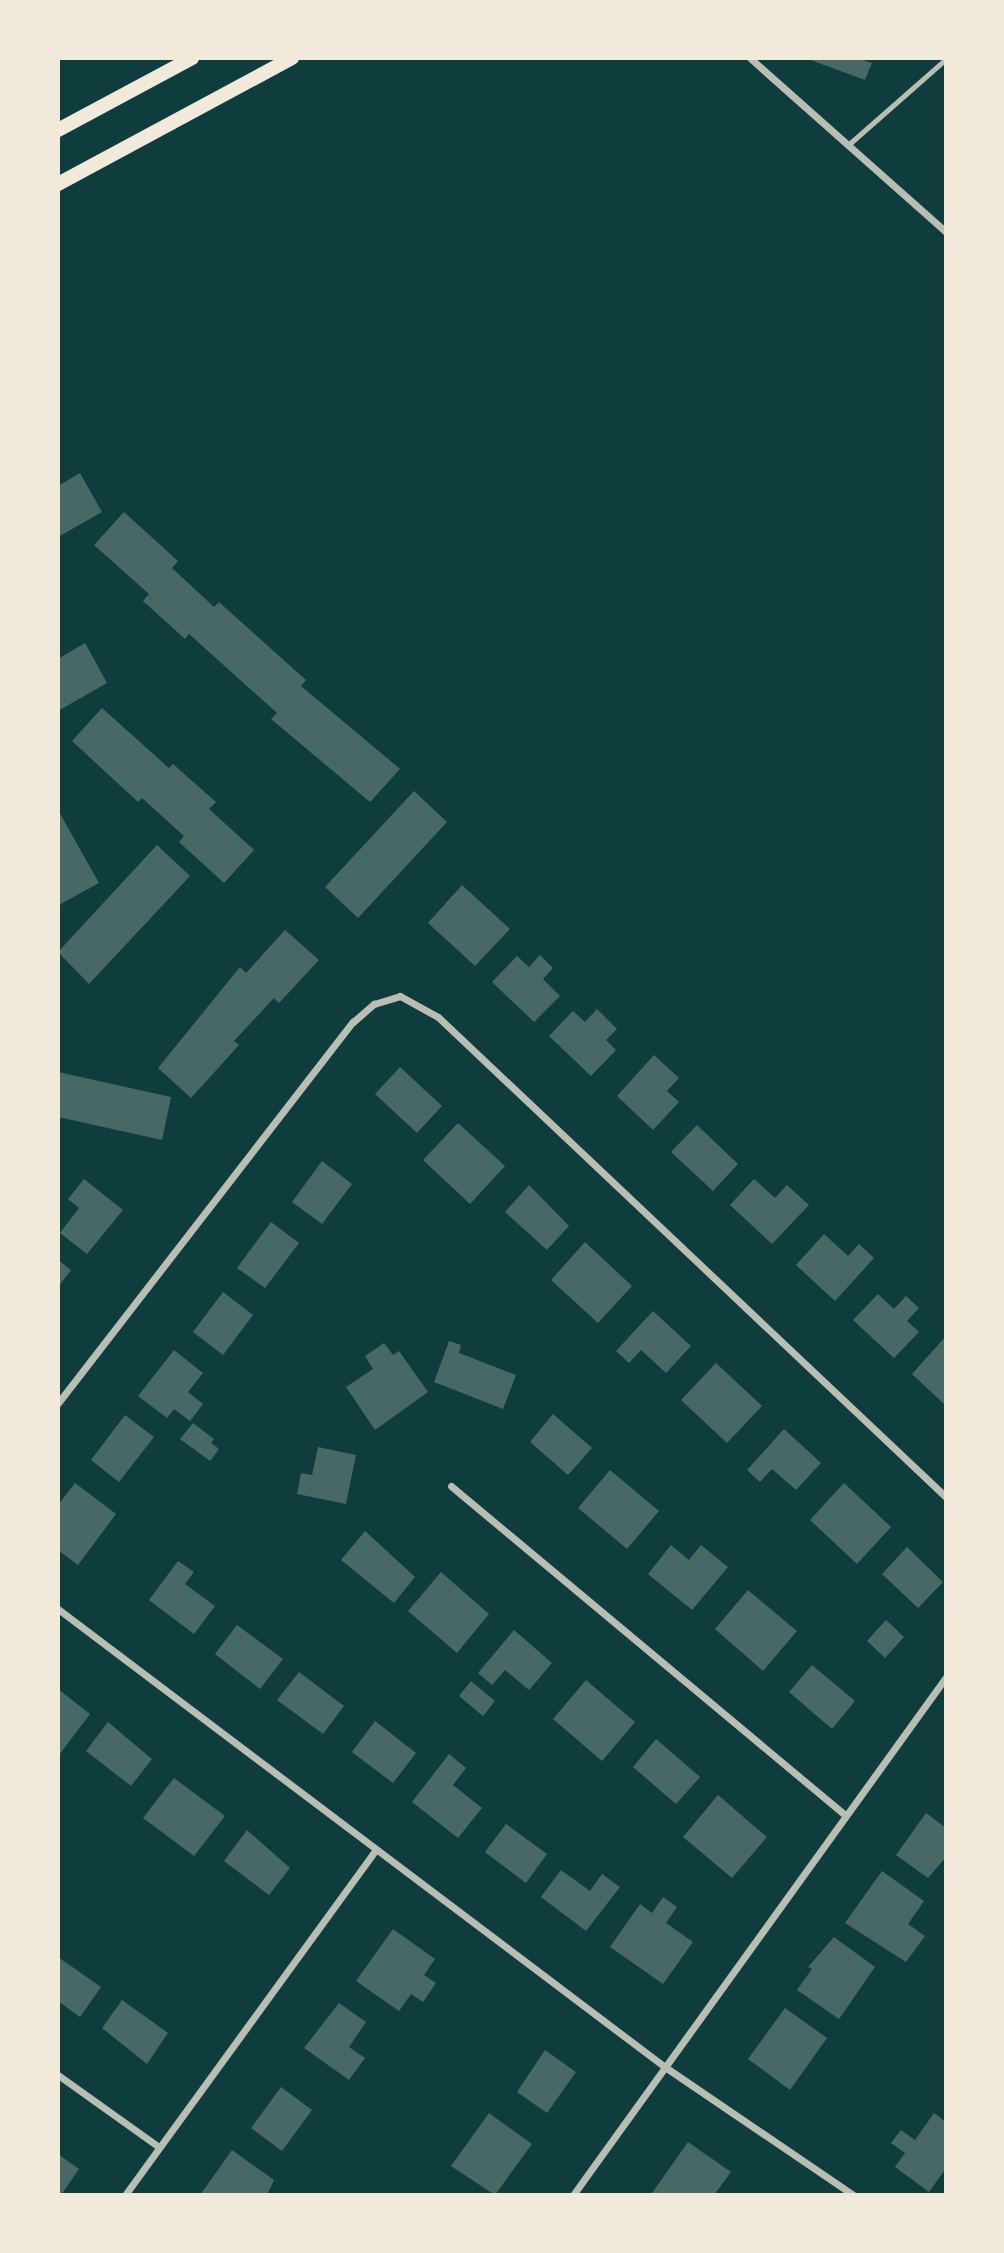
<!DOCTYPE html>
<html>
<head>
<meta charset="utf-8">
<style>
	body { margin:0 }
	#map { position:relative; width:1004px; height:2253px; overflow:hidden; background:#0f3d3e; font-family:"PT Sans Narrow",sans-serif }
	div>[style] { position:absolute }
	.building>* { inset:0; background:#486865 }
	.service>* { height:5px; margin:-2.5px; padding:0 2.5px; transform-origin:2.5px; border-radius:2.5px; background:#b8beb3 }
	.minor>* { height:7px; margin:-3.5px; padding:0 3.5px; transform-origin:3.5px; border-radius:3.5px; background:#b8beb3 }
	.secondary>* { height:14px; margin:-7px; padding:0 7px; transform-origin:7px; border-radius:7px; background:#f1e9da }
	span { translate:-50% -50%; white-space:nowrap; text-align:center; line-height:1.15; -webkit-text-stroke:5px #f1e9da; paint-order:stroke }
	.frame { position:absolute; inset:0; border:60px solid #f1e9da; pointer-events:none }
</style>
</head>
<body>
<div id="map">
	<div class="building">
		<i style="clip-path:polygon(805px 58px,857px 58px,872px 63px,865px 80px)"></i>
		<i style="clip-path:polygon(80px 473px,102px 512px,58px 537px,58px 486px)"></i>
		<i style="clip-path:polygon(124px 512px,178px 561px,172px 568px,214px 607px,219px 602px,306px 680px,301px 686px,400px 769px,370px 802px,271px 719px,277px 713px,189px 634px,185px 639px,143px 601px,149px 594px,94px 545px)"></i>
		<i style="clip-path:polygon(85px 643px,107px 683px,58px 711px,58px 659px)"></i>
		<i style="clip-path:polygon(102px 708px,169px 768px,173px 764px,216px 802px,209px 809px,254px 850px,224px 883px,179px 842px,184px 836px,142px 798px,138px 802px,72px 741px)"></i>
		<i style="clip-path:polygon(414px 791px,447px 822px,358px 918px,325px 887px)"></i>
		<i style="clip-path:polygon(58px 810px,99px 883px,59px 905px,58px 902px)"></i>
		<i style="clip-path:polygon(157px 845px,190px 876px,89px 984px,58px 952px)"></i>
		<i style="clip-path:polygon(462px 885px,510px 929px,475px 966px,428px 923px)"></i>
		<i style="clip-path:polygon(285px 930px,319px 960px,279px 1003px,274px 998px,261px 1012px,234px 1041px,239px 1045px,191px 1098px,158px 1068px,240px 967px,246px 973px)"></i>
		<i style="clip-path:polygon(540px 955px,553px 968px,543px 979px,560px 996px,534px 1022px,492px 982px,517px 956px,529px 967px)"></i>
		<i style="clip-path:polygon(597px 1009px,617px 1029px,606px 1040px,616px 1050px,591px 1076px,549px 1036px,573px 1011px,585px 1022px)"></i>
		<i style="clip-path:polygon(654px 1055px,679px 1078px,667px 1091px,679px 1102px,653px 1130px,617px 1096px)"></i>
		<i style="clip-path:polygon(400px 1067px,442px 1106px,417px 1133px,375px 1094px)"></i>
		<i style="clip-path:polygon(58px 1072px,171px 1097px,162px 1140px,58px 1117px)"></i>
		<i style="clip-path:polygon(458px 1123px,505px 1166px,470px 1204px,423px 1160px)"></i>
		<i style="clip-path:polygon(697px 1125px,738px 1164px,713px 1191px,671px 1152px)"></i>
		<i style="clip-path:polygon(322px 1161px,352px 1184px,322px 1224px,292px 1202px)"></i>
		<i style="clip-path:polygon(84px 1179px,123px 1210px,87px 1254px,60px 1233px,79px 1208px,68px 1199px)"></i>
		<i style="clip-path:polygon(754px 1179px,775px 1198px,787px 1185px,809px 1205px,772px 1244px,730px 1205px)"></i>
		<i style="clip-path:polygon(529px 1185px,569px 1226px,547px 1250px,505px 1212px)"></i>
		<i style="clip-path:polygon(271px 1222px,299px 1243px,265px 1288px,237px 1268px)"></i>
		<i style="clip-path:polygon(824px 1234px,848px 1256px,859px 1244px,874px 1258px,835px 1301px,796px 1265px)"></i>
		<i style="clip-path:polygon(585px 1242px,632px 1286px,598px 1323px,551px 1280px)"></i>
		<i style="clip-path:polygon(58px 1260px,71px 1270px,58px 1287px)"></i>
		<i style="clip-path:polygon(223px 1292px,253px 1315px,223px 1355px,193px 1332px)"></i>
		<i style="clip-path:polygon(878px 1294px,894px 1309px,906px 1296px,919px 1308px,907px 1321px,919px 1332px,894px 1358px,853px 1320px)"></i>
		<i style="clip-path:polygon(653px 1311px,691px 1346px,666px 1373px,641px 1350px,629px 1363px,616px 1351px)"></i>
		<i style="clip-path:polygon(946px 1336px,946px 1406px,912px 1374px)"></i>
		<i style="clip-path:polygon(449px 1341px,461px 1345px,459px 1353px,516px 1375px,503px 1409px,434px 1382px)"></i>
		<i style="clip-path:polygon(384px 1343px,393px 1355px,399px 1351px,428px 1392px,375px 1430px,346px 1387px,373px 1369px,365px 1356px)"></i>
		<i style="clip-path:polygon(174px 1350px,203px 1373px,188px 1392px,203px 1404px,190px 1421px,174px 1409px,167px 1418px,138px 1396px)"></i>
		<i style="clip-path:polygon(716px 1363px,762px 1406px,727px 1443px,681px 1400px)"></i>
		<i style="clip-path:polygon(553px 1414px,592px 1448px,568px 1475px,530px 1442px)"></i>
		<i style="clip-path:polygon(125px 1415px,154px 1437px,119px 1482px,91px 1460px)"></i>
		<i style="clip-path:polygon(193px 1423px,214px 1439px,211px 1443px,219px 1449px,210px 1461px,180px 1439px)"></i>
		<i style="clip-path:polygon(784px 1429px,821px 1463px,796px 1490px,772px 1469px,760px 1482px,747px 1470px)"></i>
		<i style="clip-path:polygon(318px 1447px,356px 1455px,346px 1504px,297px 1494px,301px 1473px,312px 1475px)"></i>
		<i style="clip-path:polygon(610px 1470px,659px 1511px,627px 1549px,578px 1508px)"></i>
		<i style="clip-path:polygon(75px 1483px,116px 1514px,78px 1565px,58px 1550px,58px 1505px)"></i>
		<i style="clip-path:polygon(844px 1483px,891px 1527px,857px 1564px,810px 1520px)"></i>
		<i style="clip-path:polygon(365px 1531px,415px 1577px,394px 1603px,341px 1560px)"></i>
		<i style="clip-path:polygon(671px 1545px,689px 1560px,701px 1545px,728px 1567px,692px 1610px,648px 1574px)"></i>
		<i style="clip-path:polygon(907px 1547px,943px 1582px,918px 1608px,882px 1574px)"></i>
		<i style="clip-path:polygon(178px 1561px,194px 1572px,185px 1584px,215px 1606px,194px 1634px,149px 1600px)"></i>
		<i style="clip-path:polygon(441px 1572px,489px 1614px,457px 1653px,408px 1611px)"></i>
		<i style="clip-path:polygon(748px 1590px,797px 1631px,763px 1671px,715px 1629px)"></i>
		<i style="clip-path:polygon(886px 1620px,904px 1637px,885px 1658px,867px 1641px)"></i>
		<i style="clip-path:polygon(237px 1625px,283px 1659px,260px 1689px,215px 1654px)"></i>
		<i style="clip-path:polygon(514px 1630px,552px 1663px,529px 1690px,505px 1670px,492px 1685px,478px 1673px)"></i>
		<i style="clip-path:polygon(812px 1665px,855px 1701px,832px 1729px,789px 1692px)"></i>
		<i style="clip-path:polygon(299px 1672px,344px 1706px,323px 1734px,277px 1700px)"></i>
		<i style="clip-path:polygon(586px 1680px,635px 1722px,602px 1761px,553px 1719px)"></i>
		<i style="clip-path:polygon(471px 1681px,495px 1701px,483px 1716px,459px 1696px)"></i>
		<i style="clip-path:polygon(58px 1689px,90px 1714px,59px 1755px,58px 1754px)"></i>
		<i style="clip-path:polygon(375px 1721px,416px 1753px,393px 1783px,352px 1752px)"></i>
		<i style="clip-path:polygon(108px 1722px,152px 1759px,131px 1786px,86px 1751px)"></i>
		<i style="clip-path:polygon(656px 1739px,700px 1777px,676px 1804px,633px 1767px)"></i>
		<i style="clip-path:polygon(449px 1754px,466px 1768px,453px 1785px,482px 1808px,458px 1838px,412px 1802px)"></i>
		<i style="clip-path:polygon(174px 1778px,225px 1816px,194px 1856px,143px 1818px)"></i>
		<i style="clip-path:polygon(718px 1795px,767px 1837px,732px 1878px,683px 1837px)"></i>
		<i style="clip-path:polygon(926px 1813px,946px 1828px,946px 1857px,928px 1878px,896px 1855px)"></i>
		<i style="clip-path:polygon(506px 1824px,547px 1854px,526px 1883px,485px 1852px)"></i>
		<i style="clip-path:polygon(247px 1830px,290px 1868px,269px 1895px,224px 1861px)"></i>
		<i style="clip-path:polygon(561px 1870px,590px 1891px,602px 1874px,620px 1887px,586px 1931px,541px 1897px)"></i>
		<i style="clip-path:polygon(882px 1871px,924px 1901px,908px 1924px,925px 1936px,906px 1962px,845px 1923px)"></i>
		<i style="clip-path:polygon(663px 1897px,677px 1907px,666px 1923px,693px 1942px,663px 1984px,610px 1947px,640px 1904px,652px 1913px)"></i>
		<i style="clip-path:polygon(393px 1929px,435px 1959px,424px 1975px,436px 1983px,423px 2002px,411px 1994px,399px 2011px,356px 1981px)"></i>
		<i style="clip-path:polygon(834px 1937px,875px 1967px,839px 2019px,797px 1990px,812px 1969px,808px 1967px)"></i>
		<i style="clip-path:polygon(58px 1957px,101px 1987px,80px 2017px,58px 2001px)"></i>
		<i style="clip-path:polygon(122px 2000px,168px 2033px,147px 2064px,102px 2028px)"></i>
		<i style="clip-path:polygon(339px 2003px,366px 2022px,349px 2047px,365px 2058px,349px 2080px,304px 2048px)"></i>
		<i style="clip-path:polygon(785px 2008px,827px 2038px,790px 2090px,748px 2059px)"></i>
		<i style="clip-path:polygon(545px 2050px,576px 2072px,547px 2113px,517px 2092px)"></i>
		<i style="clip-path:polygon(281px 2087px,312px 2110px,282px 2151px,251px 2128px)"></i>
		<i style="clip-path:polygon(489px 2113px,532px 2144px,495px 2195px,451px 2166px)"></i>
		<i style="clip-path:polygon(934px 2113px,946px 2122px,946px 2168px,929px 2192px,895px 2167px,905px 2153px,891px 2143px,901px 2130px,915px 2140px)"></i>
		<i style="clip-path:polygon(688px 2142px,731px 2172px,714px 2195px,654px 2195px,652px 2193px)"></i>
		<i style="clip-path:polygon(232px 2150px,274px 2180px,267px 2195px,200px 2195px)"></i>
		<i style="clip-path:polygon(58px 2154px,79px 2169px,61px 2195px,58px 2195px)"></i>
	</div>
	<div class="service">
		<i style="left:848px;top:145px;width:130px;rotate:-41.3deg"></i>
	</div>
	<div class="minor">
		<i style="left:750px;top:58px;width:262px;rotate:41.6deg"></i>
		<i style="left:58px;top:1403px;width:482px;rotate:-52.3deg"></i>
		<i style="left:353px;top:1022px;width:28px;rotate:-41deg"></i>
		<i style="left:374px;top:1004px;width:27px;rotate:-17deg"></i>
		<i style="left:400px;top:996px;width:43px;rotate:28.9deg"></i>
		<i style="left:438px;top:1017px;width:699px;rotate:43.38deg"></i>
		<i style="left:451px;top:1486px;width:513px;rotate:39.86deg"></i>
		<i style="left:58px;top:1609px;width:760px;rotate:37.04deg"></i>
		<i style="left:665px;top:2067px;width:227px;rotate:34.2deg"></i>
		<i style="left:58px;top:2075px;width:124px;rotate:35.5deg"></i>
		<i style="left:125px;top:2195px;width:427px;rotate:-54deg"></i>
		<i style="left:573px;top:2195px;width:638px;rotate:-54.24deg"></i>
	</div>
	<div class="secondary">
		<i style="left:58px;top:130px;width:152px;rotate:-28.2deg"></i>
		<i style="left:58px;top:184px;width:266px;rotate:-28.3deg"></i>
	</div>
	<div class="frame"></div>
</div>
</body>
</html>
